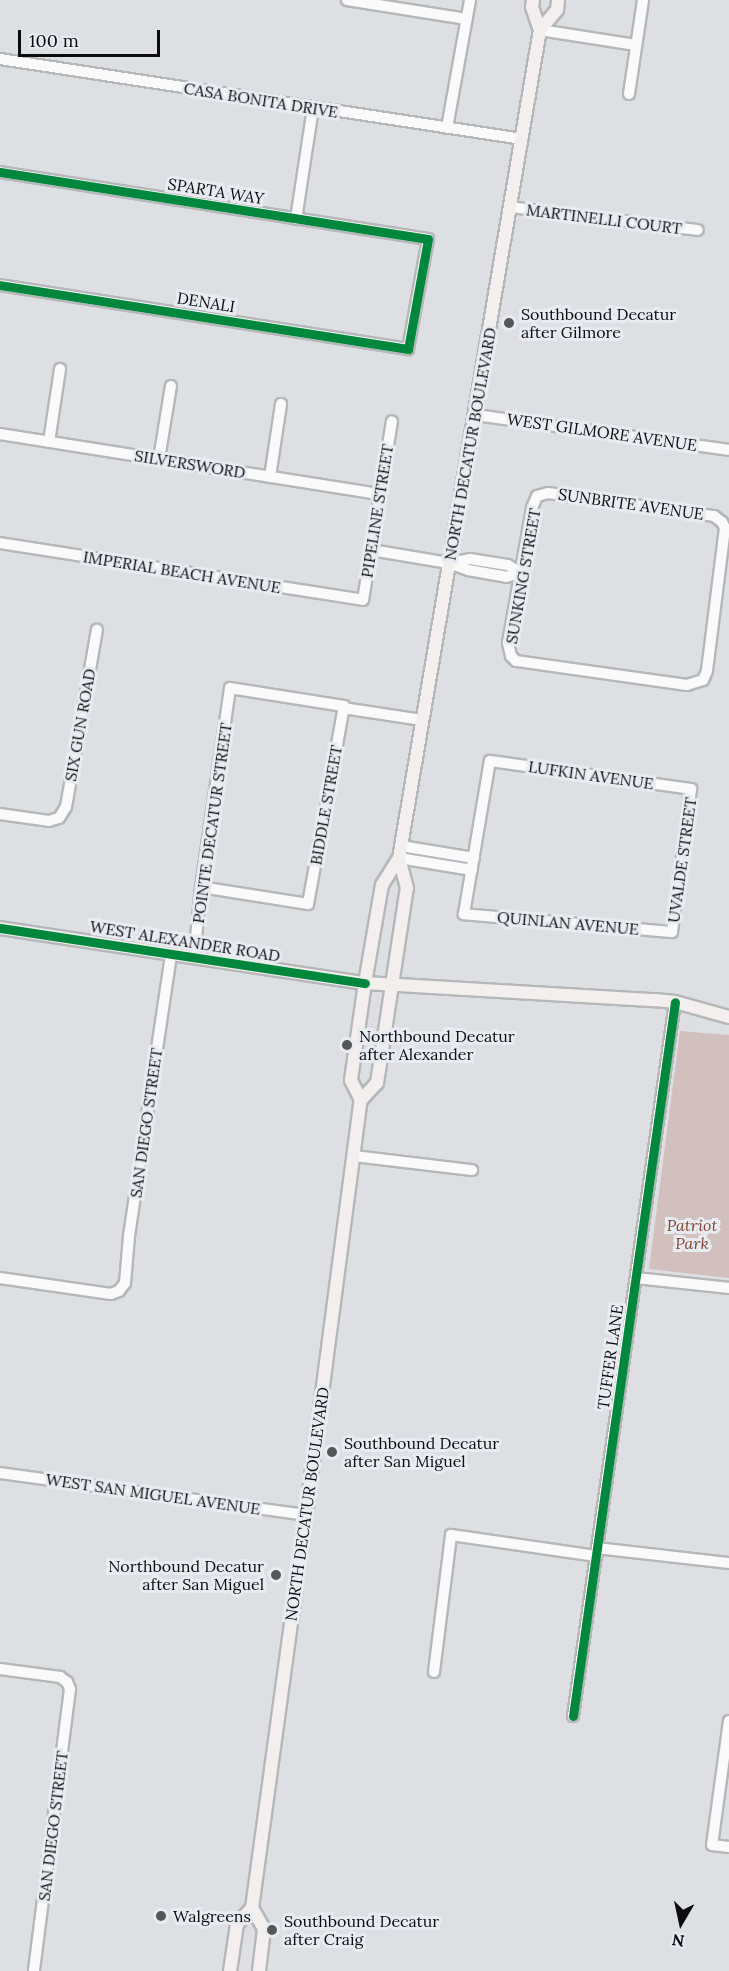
<!DOCTYPE html>
<html>
<head>
<meta charset="utf-8">
<style>
	body { margin:0 }
	#map { position:relative; width:729px; height:1971px; overflow:hidden; background:#dddfe2; font-family:Lora,serif }
	div>[style] { position:absolute }
	.green>* { inset:0; background:#d1c0bd }
	.roads { filter:drop-shadow(2px 0 #b6b7b9) drop-shadow(-2px 0 #b6b7b9) drop-shadow(0 2px #b6b7b9) drop-shadow(0 -2px #b6b7b9) }
	.minor>* { height:10px; margin:-5px; padding:0 5px; transform-origin:5px; border-radius:5px; background:#fafafb }
	.major>* { height:12px; margin:-6px; padding:0 6px; transform-origin:6px; border-radius:6px; background:#f3efee }
	.cycleway>* { height:9px; margin:-4.5px; padding:0 4.5px; transform-origin:4.5px; border-radius:4.5px; background:#00873e }
	.dots>* { width:16px; height:16px; translate:-50% -50%; box-sizing:border-box; border:3px solid #e8ecf1; border-radius:50% }
	span { translate:-50% -50%; white-space:nowrap; text-align:center; line-height:1.15; -webkit-text-stroke:6px #e8ecf1; paint-order:stroke }
	.street-label { font-size:16px; color:#0b0c0e }
	.poi-label { font-size:16px; color:#0b0c0e }
	.left { translate:0 -50%; text-align:left }
	.right { translate:-100% -50%; text-align:right }
	.park-label { font-size:16px; color:#824436; font-style:italic }
	.north { position:absolute; left:651px; top:1893px; width:60px; height:60px; -webkit-text-stroke:4px #e8ecf1; paint-order:stroke; rotate:189deg; font-size:16px; font-weight:700; line-height:24px; text-align:center; color:#0b0c0e }
	.north::after { content:''; display:block; margin:auto; width:21px; height:27px; background:#0b0c0e; clip-path:polygon(50% 0,100% 100%,50% 72%,0 100%) }
	.scale { position:absolute; left:18px; top:30px; width:142px; height:27px; box-sizing:border-box; border:3px solid #0b0c0e; border-top:0; padding-left:8px; font-size:18px; line-height:21px; white-space:nowrap; color:#0b0c0e; -webkit-text-stroke:4px #e8ecf1; paint-order:stroke }
</style>
</head>
<body>
<div id="map">
	<div class="green">
		<i style="clip-path:polygon(680px 1031px,729px 1035px,729px 1278px,649px 1269px)"></i>
	</div>
	<div class="roads">
		<div class="minor">
			<i style="left:347px;top:0;width:121px;rotate:9deg"></i>
			<i style="left:540px;top:30px;width:97px;rotate:8.9deg"></i>
			<i style="left:0;top:59px;width:528px;rotate:8.71deg"></i>
			<i style="left:629px;top:94px;width:95px;rotate:-81.5deg"></i>
			<i style="left:447px;top:128px;width:130px;rotate:-79.8deg"></i>
			<i style="left:0;top:172px;width:433px;rotate:8.9deg"></i>
			<i style="left:428px;top:239px;width:112px;rotate:100.3deg"></i>
			<i style="left:408px;top:349px;width:413px;rotate:-171.1deg"></i>
			<i style="left:510px;top:207px;width:189px;rotate:7deg"></i>
			<i style="left:296px;top:219px;width:112px;rotate:-81.3deg"></i>
			<i style="left:475px;top:415px;width:256px;rotate:7.8deg"></i>
			<i style="left:0;top:434px;width:385px;rotate:9deg"></i>
			<i style="left:49px;top:442px;width:74px;rotate:-81.4deg"></i>
			<i style="left:159px;top:459px;width:74px;rotate:-80.7deg"></i>
			<i style="left:270px;top:477px;width:74px;rotate:-81.4deg"></i>
			<i style="left:548px;top:493px;width:168px;rotate:7.9deg"></i>
			<i style="left:714px;top:516px;width:10px;rotate:37deg"></i>
			<i style="left:722px;top:522px;width:7px;rotate:63deg"></i>
			<i style="left:725px;top:528px;width:144px;rotate:97.2deg"></i>
			<i style="left:707px;top:671px;width:10px;rotate:114deg"></i>
			<i style="left:703px;top:680px;width:17px;rotate:163deg"></i>
			<i style="left:687px;top:685px;width:173px;rotate:-172deg"></i>
			<i style="left:516px;top:661px;width:7px;rotate:-135deg"></i>
			<i style="left:511px;top:656px;width:13px;rotate:-103deg"></i>
			<i style="left:508px;top:643px;width:137px;rotate:-79.9deg"></i>
			<i style="left:532px;top:508px;width:13px;rotate:-67deg"></i>
			<i style="left:537px;top:496px;width:11px;rotate:-15deg"></i>
			<i style="left:0;top:543px;width:367px;rotate:8.9deg"></i>
			<i style="left:363px;top:600px;width:181px;rotate:-80.8deg"></i>
			<i style="left:371px;top:550px;width:79px;rotate:9.5deg"></i>
			<i style="left:449px;top:563px;width:20px;rotate:20deg"></i>
			<i style="left:468px;top:570px;width:39px;rotate:10deg"></i>
			<i style="left:506px;top:577px;width:16px;rotate:-15deg"></i>
			<i style="left:450px;top:563px;width:20px;rotate:-11deg"></i>
			<i style="left:470px;top:559px;width:38px;rotate:9deg"></i>
			<i style="left:508px;top:565px;width:15px;rotate:32deg"></i>
			<i style="left:343px;top:708px;width:80px;rotate:8.6deg"></i>
			<i style="left:490px;top:761px;width:203px;rotate:7.9deg"></i>
			<i style="left:691px;top:789px;width:144px;rotate:97.6deg"></i>
			<i style="left:672px;top:932px;width:209px;rotate:-175.1deg"></i>
			<i style="left:464px;top:914px;width:155px;rotate:-80.4deg"></i>
			<i style="left:0;top:814px;width:49px;rotate:8.1deg"></i>
			<i style="left:49px;top:821px;width:10px;rotate:-17deg"></i>
			<i style="left:59px;top:818px;width:13px;rotate:-58deg"></i>
			<i style="left:66px;top:807px;width:180px;rotate:-80.1deg"></i>
			<i style="left:401px;top:846px;width:74px;rotate:9.3deg"></i>
			<i style="left:399px;top:858px;width:74px;rotate:9.3deg"></i>
			<i style="left:194px;top:958px;width:71px;rotate:-84.4deg"></i>
			<i style="left:201px;top:887px;width:201px;rotate:-81.7deg"></i>
			<i style="left:230px;top:688px;width:115px;rotate:9deg"></i>
			<i style="left:344px;top:706px;width:201px;rotate:100.3deg"></i>
			<i style="left:308px;top:904px;width:108px;rotate:-171deg"></i>
			<i style="left:354px;top:1156px;width:119px;rotate:6.8deg"></i>
			<i style="left:0;top:1278px;width:112px;rotate:8.2deg"></i>
			<i style="left:111px;top:1294px;width:9px;rotate:-21deg"></i>
			<i style="left:119px;top:1291px;width:10px;rotate:-53deg"></i>
			<i style="left:125px;top:1283px;width:47px;rotate:-85.1deg"></i>
			<i style="left:129px;top:1236px;width:285px;rotate:-81.5deg"></i>
			<i style="left:636px;top:1278px;width:94px;rotate:6.1deg"></i>
			<i style="left:0;top:1473px;width:309px;rotate:7.8deg"></i>
			<i style="left:597px;top:1548px;width:133px;rotate:6.5deg"></i>
			<i style="left:0;top:1669px;width:61px;rotate:7.6deg"></i>
			<i style="left:60px;top:1677px;width:9px;rotate:36deg"></i>
			<i style="left:67px;top:1682px;width:8px;rotate:67deg"></i>
			<i style="left:70px;top:1689px;width:284px;rotate:97.3deg"></i>
			<i style="left:434px;top:1672px;width:138px;rotate:-82.9deg"></i>
			<i style="left:451px;top:1535px;width:147px;rotate:8.2deg"></i>
			<i style="left:573px;top:1716px;width:721px;rotate:-81.87deg"></i>
			<i style="left:729px;top:1721px;width:125px;rotate:97.8deg"></i>
			<i style="left:712px;top:1845px;width:17px;rotate:7deg"></i>
		</div>
		<div class="major">
			<i style="left:533px;top:0;width:7px;rotate:98deg"></i>
			<i style="left:532px;top:7px;width:24px;rotate:71deg"></i>
			<i style="left:0;top:928px;width:369px;rotate:8.6deg"></i>
			<i style="left:365px;top:983px;width:290px;rotate:3.4deg"></i>
			<i style="left:655px;top:1000px;width:20px;rotate:6deg"></i>
			<i style="left:675px;top:1002px;width:56px;rotate:15.5deg"></i>
			<i style="left:361px;top:1100px;width:23px;rotate:-47deg"></i>
			<i style="left:377px;top:1083px;width:197px;rotate:-81.3deg"></i>
			<i style="left:407px;top:888px;width:31px;rotate:-105deg"></i>
			<i style="left:252px;top:1908px;width:24px;rotate:60deg"></i>
			<i style="left:264px;top:1929px;width:42px;rotate:96.8deg"></i>
			<i style="left:230px;top:1971px;width:48px;rotate:-81.5deg"></i>
			<i style="left:237px;top:1924px;width:22px;rotate:-47deg"></i>
			<i style="left:252px;top:1908px;width:397px;rotate:-82.2deg"></i>
			<i style="left:306px;top:1515px;width:419px;rotate:-82.5deg"></i>
			<i style="left:361px;top:1100px;width:22px;rotate:-117deg"></i>
			<i style="left:351px;top:1080px;width:98px;rotate:-81.8deg"></i>
			<i style="left:365px;top:983px;width:99px;rotate:-80.2deg"></i>
			<i style="left:382px;top:885px;width:32px;rotate:-58deg"></i>
			<i style="left:399px;top:858px;width:840px;rotate:-80.34deg"></i>
			<i style="left:540px;top:30px;width:26px;rotate:-50deg"></i>
			<i style="left:557px;top:10px;width:10px;rotate:-84deg"></i>
		</div>
	</div>
	<div class="cycleway">
		<i style="left:0;top:172px;width:433px;rotate:8.9deg"></i>
		<i style="left:428px;top:239px;width:112px;rotate:100.3deg"></i>
		<i style="left:408px;top:349px;width:413px;rotate:-171.1deg"></i>
		<i style="left:0;top:928px;width:369px;rotate:8.6deg"></i>
		<i style="left:573px;top:1716px;width:721px;rotate:-81.87deg"></i>
	</div>
	<div class="dots">
		<i style="left:509px;top:323px;background:#545658"></i>
		<i style="left:347px;top:1045px;background:#545658"></i>
		<i style="left:332px;top:1452px;background:#545658"></i>
		<i style="left:276px;top:1575px;background:#545658"></i>
		<i style="left:161px;top:1916px;background:#545658"></i>
		<i style="left:272px;top:1930px;background:#545658"></i>
	</div>
	<div class="street-label">
		<span style="left:261px;top:100px;rotate:9deg">CASA BONITA DRIVE</span>
		<span style="left:216px;top:191px;rotate:9deg">SPARTA WAY</span>
		<span style="left:604px;top:219px;rotate:7deg">MARTINELLI COURT</span>
		<span style="left:206px;top:302px;rotate:9deg">DENALI</span>
		<span style="left:602px;top:432px;rotate:8deg">WEST GILMORE AVENUE</span>
		<span style="left:470px;top:444px;rotate:-80deg">NORTH DECATUR BOULEVARD</span>
		<span style="left:190px;top:464px;rotate:9deg">SILVERSWORD</span>
		<span style="left:631px;top:504px;rotate:8deg">SUNBRITE AVENUE</span>
		<span style="left:377px;top:511px;rotate:-81deg">PIPELINE STREET</span>
		<span style="left:182px;top:572px;rotate:9deg">IMPERIAL BEACH AVENUE</span>
		<span style="left:523px;top:576px;rotate:-80deg">SUNKING STREET</span>
		<span style="left:80px;top:725px;rotate:-80deg">SIX GUN ROAD</span>
		<span style="left:591px;top:775px;rotate:8deg">LUFKIN AVENUE</span>
		<span style="left:326px;top:805px;rotate:-80deg">BIDDLE STREET</span>
		<span style="left:212px;top:823px;rotate:-82deg">POINTE DECATUR STREET</span>
		<span style="left:682px;top:860px;rotate:-82deg">UVALDE STREET</span>
		<span style="left:568px;top:923px;rotate:5deg">QUINLAN AVENUE</span>
		<span style="left:185px;top:941px;rotate:9deg">WEST ALEXANDER ROAD</span>
		<span style="left:146px;top:1123px;rotate:-82deg">SAN DIEGO STREET</span>
		<span style="left:610px;top:1357px;rotate:-82deg">TUFFER LANE</span>
		<span style="left:153px;top:1494px;rotate:8deg">WEST SAN MIGUEL AVENUE</span>
		<span style="left:307px;top:1504px;rotate:-82deg">NORTH DECATUR BOULEVARD</span>
		<span style="left:53px;top:1826px;rotate:-83deg">SAN DIEGO STREET</span>
	</div>
	<div class="poi-label">
		<span class="left" style="left:521px;top:323px">Southbound Decatur<br>after Gilmore</span>
		<span class="left" style="left:359px;top:1045px">Northbound Decatur<br>after Alexander</span>
		<span class="left" style="left:344px;top:1452px">Southbound Decatur<br>after San Miguel</span>
		<span class="right" style="left:264px;top:1575px">Northbound Decatur<br>after San Miguel</span>
		<span class="left" style="left:173px;top:1916px">Walgreens</span>
		<span class="left" style="left:284px;top:1930px">Southbound Decatur<br>after Craig</span>
	</div>
	<div class="park-label">
		<span style="left:692px;top:1234px">Patriot<br>Park</span>
	</div>
	<div class="north">N</div>
	<div class="scale">100 m</div>
</div>
</body>
</html>
